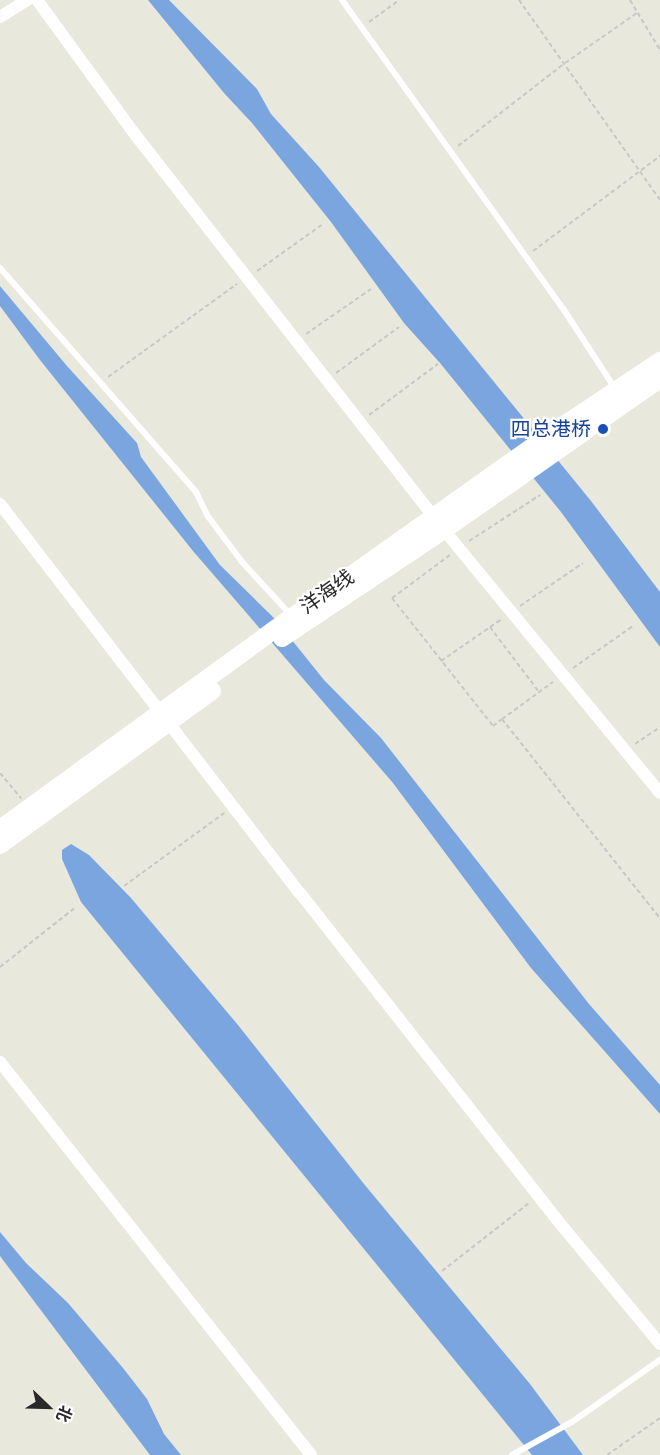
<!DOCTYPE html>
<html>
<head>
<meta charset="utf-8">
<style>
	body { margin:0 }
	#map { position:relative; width:660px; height:1455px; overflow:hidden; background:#e9e8dc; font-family:"PT Sans","Noto Sans SC",sans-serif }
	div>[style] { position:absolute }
	.water>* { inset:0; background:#7ba5df }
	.path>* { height:2px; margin-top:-1px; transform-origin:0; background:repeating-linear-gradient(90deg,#c7c7c7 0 4.5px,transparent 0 7.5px) }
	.service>* { height:6px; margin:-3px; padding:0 3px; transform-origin:3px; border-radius:3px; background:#fff }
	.minor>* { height:12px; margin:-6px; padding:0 6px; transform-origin:6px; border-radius:6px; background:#fff }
	.secondary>* { height:18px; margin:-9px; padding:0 9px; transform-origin:9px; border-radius:9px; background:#fff }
	.dots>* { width:16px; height:16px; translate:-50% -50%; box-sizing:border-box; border:3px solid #fff; border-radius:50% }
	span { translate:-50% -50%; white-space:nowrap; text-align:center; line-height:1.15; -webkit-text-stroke:4.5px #fff; paint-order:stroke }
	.transit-label { font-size:20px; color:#164399 }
	.right { translate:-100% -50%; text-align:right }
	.street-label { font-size:20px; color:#292929 }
	.north { position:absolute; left:18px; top:1377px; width:60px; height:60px; -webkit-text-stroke:4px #fff; paint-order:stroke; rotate:113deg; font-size:16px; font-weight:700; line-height:24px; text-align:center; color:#292929 }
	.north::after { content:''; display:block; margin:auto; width:21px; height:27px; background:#292929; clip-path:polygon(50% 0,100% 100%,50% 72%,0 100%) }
</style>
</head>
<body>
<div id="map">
	<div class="water">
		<i style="clip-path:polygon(148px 0,169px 0,257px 89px,271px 114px,319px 167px,591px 501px,660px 592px,660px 647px,561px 512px,440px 363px,404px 323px,331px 222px,252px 123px,224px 93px)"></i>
		<i style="clip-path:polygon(0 286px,67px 366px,137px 443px,141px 457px,220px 565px,275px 619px,324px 680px,381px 738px,589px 1004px,660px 1085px,660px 1114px,531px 968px,393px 783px,193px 551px,40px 360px,0 306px)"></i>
		<i style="clip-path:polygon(71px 844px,89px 855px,131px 898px,238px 1025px,364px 1184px,530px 1384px,583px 1455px,532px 1455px,81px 902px,62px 859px,62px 850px)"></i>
		<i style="clip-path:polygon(0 1232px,26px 1263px,68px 1303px,123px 1368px,147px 1399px,164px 1434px,181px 1455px,150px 1455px,0 1256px)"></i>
	</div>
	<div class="path">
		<i style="left:519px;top:0;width:245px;rotate:54.8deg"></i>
		<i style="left:630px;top:0;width:58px;rotate:59deg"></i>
		<i style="left:369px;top:22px;width:37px;rotate:-36deg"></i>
		<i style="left:458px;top:146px;width:135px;rotate:-37.8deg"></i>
		<i style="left:565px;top:63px;width:88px;rotate:-34.8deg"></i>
		<i style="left:533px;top:251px;width:159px;rotate:-36.8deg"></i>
		<i style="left:257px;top:271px;width:81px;rotate:-35.5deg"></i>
		<i style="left:306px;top:334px;width:79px;rotate:-34.7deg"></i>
		<i style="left:336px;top:373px;width:78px;rotate:-36.1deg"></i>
		<i style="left:108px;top:377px;width:159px;rotate:-35.8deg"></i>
		<i style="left:369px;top:415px;width:86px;rotate:-36.5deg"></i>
		<i style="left:469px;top:541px;width:85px;rotate:-32.9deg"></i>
		<i style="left:450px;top:555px;width:72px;rotate:143.4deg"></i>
		<i style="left:392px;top:598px;width:163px;rotate:51.7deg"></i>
		<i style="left:493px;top:726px;width:11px;rotate:-38deg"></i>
		<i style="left:502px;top:719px;width:254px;rotate:51.6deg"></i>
		<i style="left:520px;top:606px;width:76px;rotate:-34.3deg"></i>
		<i style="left:490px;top:627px;width:81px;rotate:53deg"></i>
		<i style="left:441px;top:661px;width:75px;rotate:-34.7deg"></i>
		<i style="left:573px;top:668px;width:73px;rotate:-35deg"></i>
		<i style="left:502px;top:719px;width:63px;rotate:-36deg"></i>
		<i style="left:635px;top:744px;width:30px;rotate:-34deg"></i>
		<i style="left:0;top:773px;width:33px;rotate:50deg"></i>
		<i style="left:124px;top:886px;width:124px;rotate:-36.1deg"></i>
		<i style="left:0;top:967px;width:97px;rotate:-38.3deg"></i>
		<i style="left:442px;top:1271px;width:110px;rotate:-38deg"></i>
		<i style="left:607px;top:1455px;width:65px;rotate:-34.9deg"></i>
	</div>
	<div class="service">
		<i style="left:342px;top:0;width:381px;rotate:54.4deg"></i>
		<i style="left:564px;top:310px;width:95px;rotate:57deg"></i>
		<i style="left:0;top:268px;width:298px;rotate:48.8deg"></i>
		<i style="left:196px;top:492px;width:25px;rotate:64deg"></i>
		<i style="left:207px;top:515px;width:59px;rotate:53.3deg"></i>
		<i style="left:242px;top:562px;width:71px;rotate:47.3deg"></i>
		<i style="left:512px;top:1455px;width:68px;rotate:-28.8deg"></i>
		<i style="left:572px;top:1422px;width:108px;rotate:-35.2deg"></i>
	</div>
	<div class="minor">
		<i style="left:37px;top:0;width:170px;rotate:53.9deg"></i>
		<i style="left:137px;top:137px;width:499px;rotate:52deg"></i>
		<i style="left:444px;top:530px;width:340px;rotate:50.6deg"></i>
		<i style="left:0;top:17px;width:32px;rotate:-32deg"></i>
		<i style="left:0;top:504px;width:491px;rotate:52.4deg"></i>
		<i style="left:300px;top:893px;width:425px;rotate:51.8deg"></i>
		<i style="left:563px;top:1227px;width:152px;rotate:50.3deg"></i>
		<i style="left:0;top:1062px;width:501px;rotate:51.64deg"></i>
	</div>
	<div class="secondary">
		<i style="left:282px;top:638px;width:195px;rotate:-33.7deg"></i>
		<i style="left:444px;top:530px;width:264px;rotate:-35deg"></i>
		<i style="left:0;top:829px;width:361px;rotate:-36deg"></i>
		<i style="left:292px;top:617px;width:319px;rotate:-35.3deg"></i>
		<i style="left:552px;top:433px;width:130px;rotate:-33.7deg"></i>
		<i style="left:0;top:845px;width:262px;rotate:-36deg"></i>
	</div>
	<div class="dots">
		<i style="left:603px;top:429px;background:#1a4fb4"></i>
	</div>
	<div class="transit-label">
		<span class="right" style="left:591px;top:429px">四总港桥</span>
	</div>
	<div class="street-label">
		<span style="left:327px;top:592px;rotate:-35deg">洋海线</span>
	</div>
	<div class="north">北</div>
</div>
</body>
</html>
